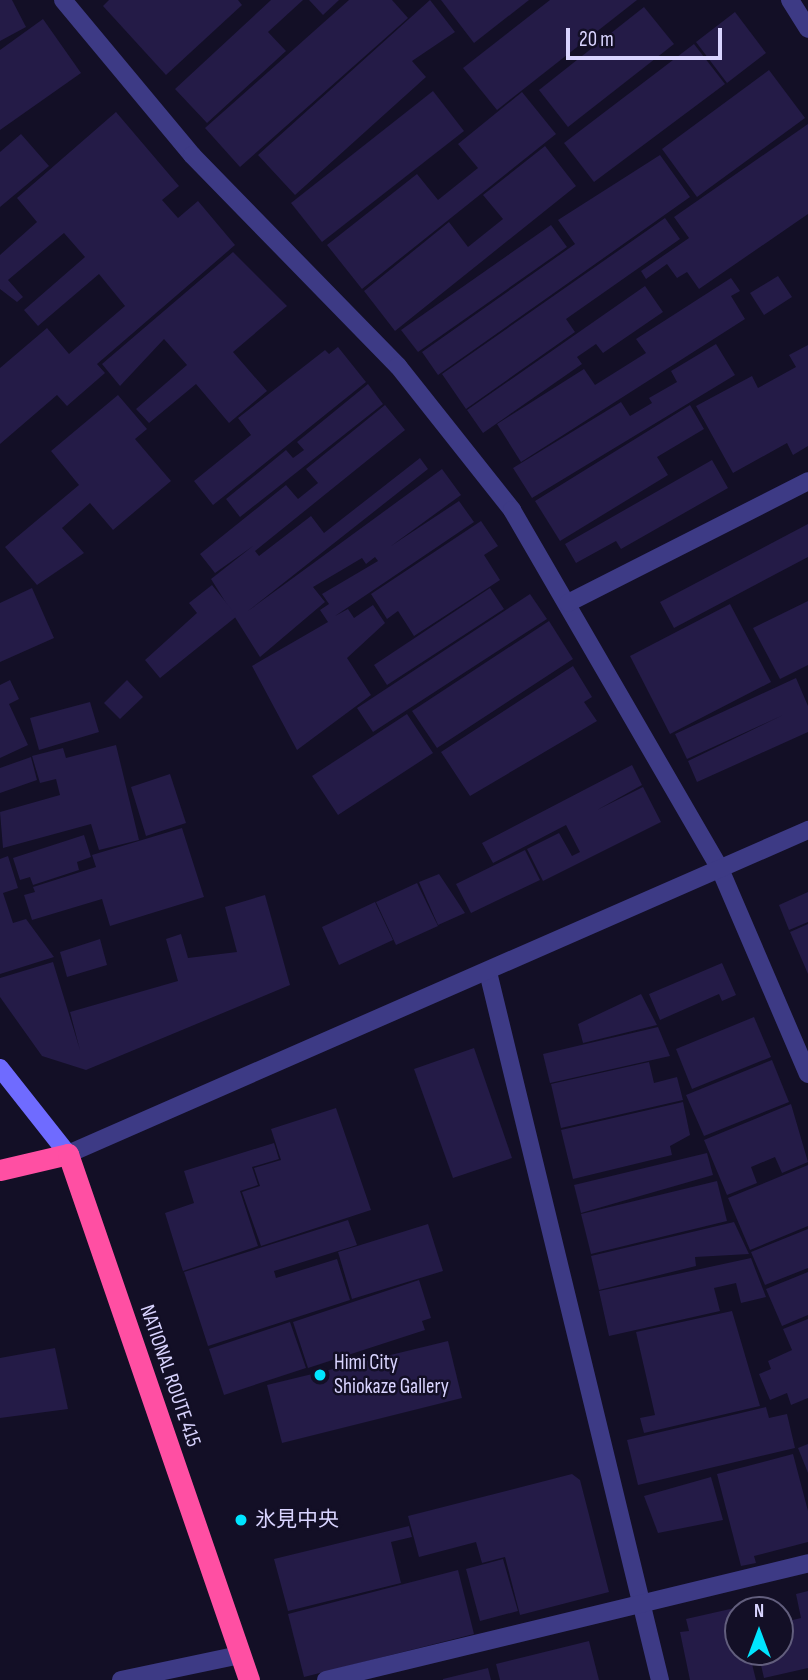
<!DOCTYPE html>
<html>
<head>
<meta charset="utf-8">
<style>
	body { margin:0 }
	#map { position:relative; width:808px; height:1680px; overflow:hidden; background:#130f26; font-family:"Sofia Sans Condensed","Noto Sans JP",sans-serif }
	div>[style] { position:absolute }
	.building>* { inset:0; background:#241b47 }
	.street>* { height:18px; margin:-9px; padding:0 9px; transform-origin:9px; border-radius:9px; background:#3d3a85 }
	.secondary>* { height:18px; margin:-9px; padding:0 9px; transform-origin:9px; border-radius:9px; background:#6f6bff }
	.highway>* { height:21px; margin:-10.5px; padding:0 10.5px; transform-origin:10.5px; border-radius:10.5px; background:#ff4fa3 }
	.dots>* { width:19px; height:19px; translate:-50% -50%; box-sizing:border-box; border:4px solid #130f26; border-radius:50% }
	span { translate:-50% -50%; white-space:nowrap; text-align:center; line-height:1.15; -webkit-text-stroke:5px #130f26; paint-order:stroke }
	.poi-label { font-size:21px; color:#d9d4ff }
	.left { translate:0 -50%; text-align:left }
	.street-label { font-size:21px; color:#d9d4ff }
	.north { position:absolute; left:724px; top:1596px; width:70px; height:70px; box-sizing:border-box; background:#130f26; border:2px solid #625e7d; border-radius:50%; rotate:0deg; font-size:19px; font-weight:700; line-height:28px; text-align:center; color:#d9d4ff }
	.north::after { content:''; display:block; margin:auto; width:24px; height:32px; background:#00e5ff; clip-path:polygon(50% 0,100% 100%,50% 72%,0 100%) }
	.scale { position:absolute; left:566px; top:28px; width:156px; height:32px; box-sizing:border-box; border:4px solid #d9d4ff; border-top:0; padding-left:9px; font-size:21px; line-height:24px; white-space:nowrap; color:#d9d4ff; -webkit-text-stroke:5px #130f26; paint-order:stroke }
</style>
</head>
<body>
<div id="map">
	<div class="building">
		<i style="clip-path:polygon(0 0,12px 0,26px 27px,0 41px)"></i>
		<i style="clip-path:polygon(109px 0,238px 0,242px 5px,166px 75px,103px 6px)"></i>
		<i style="clip-path:polygon(271px 0,303px 0,268px 32px,286px 51px,207px 123px,175px 89px)"></i>
		<i style="clip-path:polygon(309px 0,339px 0,323px 15px)"></i>
		<i style="clip-path:polygon(349px 0,392px 0,408px 18px,240px 167px,205px 128px)"></i>
		<i style="clip-path:polygon(430px 0,455px 32px,412px 61px,426px 77px,295px 195px,258px 155px)"></i>
		<i style="clip-path:polygon(441px 0,529px 0,474px 43px)"></i>
		<i style="clip-path:polygon(550px 0,637px 0,497px 110px,463px 68px)"></i>
		<i style="clip-path:polygon(644px 7px,674px 44px,568px 127px,539px 90px)"></i>
		<i style="clip-path:polygon(735px 12px,766px 53px,727px 83px,696px 42px)"></i>
		<i style="clip-path:polygon(43px 19px,81px 73px,0 130px,0 50px)"></i>
		<i style="clip-path:polygon(694px 44px,725px 84px,594px 182px,564px 143px)"></i>
		<i style="clip-path:polygon(769px 70px,805px 118px,697px 197px,662px 149px)"></i>
		<i style="clip-path:polygon(433px 91px,464px 131px,322px 242px,291px 203px)"></i>
		<i style="clip-path:polygon(522px 92px,556px 134px,362px 289px,327px 245px,417px 174px,438px 200px,478px 168px,458px 144px)"></i>
		<i style="clip-path:polygon(116px 112px,179px 186px,162px 200px,178px 218px,198px 201px,235px 245px,97px 364px,105px 373px,67px 406px,57px 395px,0 444px,0 368px,47px 328px,69px 354px,125px 306px,99px 274px,38px 326px,24px 310px,85px 257px,64px 233px,8px 280px,23px 297px,17px 302px,0 289px,0 255px,37px 222px,17px 198px)"></i>
		<i style="clip-path:polygon(808px 124px,808px 214px,699px 289px,687px 272px,677px 278px,667px 264px,646px 279px,641px 271px,689px 238px,674px 217px)"></i>
		<i style="clip-path:polygon(21px 134px,49px 166px,0 207px,0 152px)"></i>
		<i style="clip-path:polygon(545px 146px,576px 186px,395px 331px,364px 291px,449px 222px,468px 247px,503px 219px,483px 195px)"></i>
		<i style="clip-path:polygon(660px 155px,690px 197px,438px 375px,422px 352px,575px 244px,558px 220px)"></i>
		<i style="clip-path:polygon(665px 218px,680px 239px,566px 319px,575px 332px,466px 409px,442px 374px)"></i>
		<i style="clip-path:polygon(551px 225px,567px 247px,418px 352px,401px 330px)"></i>
		<i style="clip-path:polygon(233px 252px,287px 306px,233px 352px,267px 391px,229px 423px,196px 384px,149px 423px,136px 409px,187px 365px,164px 339px,120px 386px,102px 364px)"></i>
		<i style="clip-path:polygon(778px 276px,792px 297px,764px 315px,750px 293px)"></i>
		<i style="clip-path:polygon(731px 278px,740px 291px,731px 296px,745px 319px,521px 462px,497px 424px,584px 369px,595px 385px,646px 353px,636px 339px)"></i>
		<i style="clip-path:polygon(645px 286px,663px 312px,603px 353px,596px 344px,577px 357px,582px 364px,483px 433px,467px 410px)"></i>
		<i style="clip-path:polygon(716px 344px,735px 375px,532px 498px,513px 468px,621px 402px,630px 416px,652px 403px,649px 398px,677px 382px,671px 371px)"></i>
		<i style="clip-path:polygon(808px 345px,808px 446px,793px 455px,787px 443px,733px 473px,696px 406px,752px 376px,758px 388px,796px 367px,789px 355px)"></i>
		<i style="clip-path:polygon(338px 347px,366px 382px,213px 505px,194px 481px,251px 435px,238px 418px,325px 350px,329px 354px)"></i>
		<i style="clip-path:polygon(368px 384px,383px 404px,240px 517px,226px 499px,286px 450px,293px 458px,304px 450px,297px 442px)"></i>
		<i style="clip-path:polygon(118px 395px,147px 429px,135px 439px,171px 481px,113px 530px,90px 503px,62px 528px,84px 553px,37px 585px,5px 547px,79px 485px,51px 451px)"></i>
		<i style="clip-path:polygon(385px 405px,405px 430px,255px 551px,259px 556px,311px 516px,324px 533px,420px 458px,428px 469px,248px 611px,442px 469px,461px 495px,391px 546px,459px 501px,474px 522px,335px 616px,348px 609px,354px 618px,373px 605px,385px 623px,347px 658px,371px 695px,297px 750px,252px 666px,328px 622px,320px 610px,329px 604px,322px 594px,378px 561px,375px 557px,366px 564px,362px 558px,313px 587px,325px 602px,260px 657px,211px 579px,253px 546px,215px 573px,200px 554px,286px 485px,298px 499px,318px 483px,306px 469px)"></i>
		<i style="clip-path:polygon(690px 405px,704px 429px,657px 457px,668px 475px,560px 541px,535px 501px)"></i>
		<i style="clip-path:polygon(712px 460px,728px 488px,621px 549px,616px 541px,576px 563px,565px 544px)"></i>
		<i style="clip-path:polygon(481px 521px,498px 546px,484px 555px,500px 580px,414px 636px,398px 611px,387px 619px,371px 594px)"></i>
		<i style="clip-path:polygon(808px 524px,808px 557px,674px 628px,660px 602px)"></i>
		<i style="clip-path:polygon(212px 585px,237px 616px,160px 678px,145px 660px,197px 613px,189px 603px)"></i>
		<i style="clip-path:polygon(32px 588px,54px 638px,0 662px,0 603px)"></i>
		<i style="clip-path:polygon(490px 588px,504px 609px,387px 685px,374px 665px)"></i>
		<i style="clip-path:polygon(530px 594px,547px 619px,373px 732px,357px 708px)"></i>
		<i style="clip-path:polygon(808px 601px,808px 665px,780px 679px,753px 628px)"></i>
		<i style="clip-path:polygon(730px 604px,771px 682px,670px 734px,630px 656px)"></i>
		<i style="clip-path:polygon(549px 621px,573px 659px,437px 748px,412px 711px)"></i>
		<i style="clip-path:polygon(573px 666px,592px 697px,584px 702px,597px 721px,470px 796px,441px 752px)"></i>
		<i style="clip-path:polygon(796px 678px,808px 706px,808px 732px,697px 782px,688px 761px,783px 715px,687px 759px,675px 734px)"></i>
		<i style="clip-path:polygon(10px 680px,19px 699px,9px 704px,28px 745px,0 758px,0 685px)"></i>
		<i style="clip-path:polygon(127px 680px,143px 697px,120px 719px,104px 703px)"></i>
		<i style="clip-path:polygon(90px 702px,99px 732px,39px 750px,30px 718px)"></i>
		<i style="clip-path:polygon(407px 714px,433px 753px,338px 815px,312px 776px)"></i>
		<i style="clip-path:polygon(116px 745px,139px 840px,99px 850px,91px 824px,3px 848px,0 812px,60px 795px,56px 779px,40px 783px,32px 756px,63px 748px,66px 758px)"></i>
		<i style="clip-path:polygon(31px 757px,37px 780px,0 793px,0 768px)"></i>
		<i style="clip-path:polygon(632px 765px,642px 785px,597px 810px,643px 787px,661px 822px,543px 881px,527px 849px,559px 833px,572px 856px,580px 852px,566px 825px,493px 863px,482px 843px)"></i>
		<i style="clip-path:polygon(170px 774px,186px 823px,146px 836px,131px 787px)"></i>
		<i style="clip-path:polygon(182px 828px,204px 897px,110px 926px,102px 899px,32px 920px,24px 895px,35px 892px,33px 887px,96px 867px,92px 855px)"></i>
		<i style="clip-path:polygon(84px 835px,91px 857px,77px 862px,79px 870px,33px 885px,30px 877px,20px 880px,13px 858px)"></i>
		<i style="clip-path:polygon(525px 850px,540px 880px,471px 913px,456px 884px)"></i>
		<i style="clip-path:polygon(8px 856px,18px 888px,3px 893px,13px 923px,26px 919px,54px 957px,0 974px,0 859px)"></i>
		<i style="clip-path:polygon(439px 874px,465px 913px,438px 925px,419px 882px)"></i>
		<i style="clip-path:polygon(417px 883px,438px 926px,396px 945px,376px 902px)"></i>
		<i style="clip-path:polygon(808px 892px,808px 922px,789px 930px,779px 905px)"></i>
		<i style="clip-path:polygon(265px 895px,290px 985px,86px 1070px,42px 1056px,0 997px,0 978px,53px 962px,80px 1050px,70px 1012px,178px 981px,166px 939px,181px 934px,188px 958px,237px 952px,225px 907px)"></i>
		<i style="clip-path:polygon(375px 902px,393px 940px,339px 965px,322px 927px)"></i>
		<i style="clip-path:polygon(808px 924px,808px 974px,790px 932px)"></i>
		<i style="clip-path:polygon(100px 939px,107px 965px,67px 977px,60px 952px)"></i>
		<i style="clip-path:polygon(722px 963px,736px 995px,722px 1001px,719px 994px,660px 1020px,649px 994px)"></i>
		<i style="clip-path:polygon(641px 994px,657px 1025px,583px 1043px,578px 1024px)"></i>
		<i style="clip-path:polygon(754px 1017px,771px 1057px,692px 1089px,676px 1049px)"></i>
		<i style="clip-path:polygon(658px 1027px,670px 1056px,550px 1083px,543px 1054px)"></i>
		<i style="clip-path:polygon(474px 1048px,512px 1158px,453px 1178px,414px 1069px)"></i>
		<i style="clip-path:polygon(772px 1060px,789px 1102px,704px 1136px,686px 1095px)"></i>
		<i style="clip-path:polygon(649px 1062px,654px 1083px,677px 1077px,683px 1100px,561px 1128px,551px 1084px)"></i>
		<i style="clip-path:polygon(683px 1102px,690px 1135px,670px 1146px,672px 1155px,573px 1179px,561px 1130px)"></i>
		<i style="clip-path:polygon(791px 1104px,808px 1162px,782px 1173px,775px 1157px,751px 1167px,757px 1183px,727px 1195px,704px 1140px)"></i>
		<i style="clip-path:polygon(336px 1108px,371px 1210px,261px 1246px,242px 1192px,260px 1186px,254px 1168px,281px 1160px,271px 1129px)"></i>
		<i style="clip-path:polygon(274px 1143px,279px 1159px,252px 1167px,258px 1185px,240px 1191px,258px 1246px,183px 1271px,165px 1213px,194px 1203px,184px 1171px)"></i>
		<i style="clip-path:polygon(707px 1153px,713px 1175px,581px 1213px,574px 1185px)"></i>
		<i style="clip-path:polygon(808px 1165px,808px 1226px,750px 1250px,728px 1198px)"></i>
		<i style="clip-path:polygon(717px 1181px,727px 1221px,591px 1254px,581px 1214px)"></i>
		<i style="clip-path:polygon(348px 1220px,357px 1245px,274px 1271px,276px 1278px,337px 1259px,350px 1300px,208px 1346px,184px 1272px)"></i>
		<i style="clip-path:polygon(734px 1222px,749px 1254px,695px 1257px,696px 1266px,599px 1290px,591px 1256px)"></i>
		<i style="clip-path:polygon(428px 1224px,443px 1271px,352px 1299px,338px 1252px)"></i>
		<i style="clip-path:polygon(808px 1229px,808px 1268px,765px 1285px,751px 1252px)"></i>
		<i style="clip-path:polygon(751px 1258px,766px 1297px,741px 1303px,736px 1283px,714px 1288px,720px 1311px,609px 1336px,599px 1291px)"></i>
		<i style="clip-path:polygon(808px 1272px,808px 1315px,782px 1326px,766px 1289px)"></i>
		<i style="clip-path:polygon(419px 1280px,431px 1318px,422px 1321px,425px 1330px,308px 1368px,293px 1322px)"></i>
		<i style="clip-path:polygon(732px 1311px,760px 1406px,644px 1433px,640px 1418px,655px 1415px,636px 1332px)"></i>
		<i style="clip-path:polygon(808px 1319px,808px 1398px,791px 1405px,787px 1393px,770px 1400px,759px 1374px,771px 1369px,768px 1361px,792px 1350px,783px 1329px)"></i>
		<i style="clip-path:polygon(290px 1322px,306px 1368px,224px 1395px,209px 1349px)"></i>
		<i style="clip-path:polygon(448px 1341px,462px 1398px,282px 1443px,267px 1385px)"></i>
		<i style="clip-path:polygon(55px 1348px,68px 1409px,0 1418px,0 1358px)"></i>
		<i style="clip-path:polygon(766px 1407px,769px 1418px,787px 1414px,795px 1448px,638px 1485px,627px 1440px)"></i>
		<i style="clip-path:polygon(808px 1444px,808px 1473px,798px 1448px)"></i>
		<i style="clip-path:polygon(793px 1454px,808px 1511px,808px 1542px,754px 1556px,756px 1563px,741px 1566px,717px 1474px)"></i>
		<i style="clip-path:polygon(572px 1474px,580px 1480px,609px 1592px,520px 1615px,505px 1557px,482px 1563px,476px 1542px,419px 1557px,408px 1516px)"></i>
		<i style="clip-path:polygon(711px 1477px,723px 1520px,658px 1533px,644px 1496px)"></i>
		<i style="clip-path:polygon(409px 1526px,412px 1537px,391px 1542px,401px 1583px,288px 1611px,274px 1559px)"></i>
		<i style="clip-path:polygon(503px 1559px,518px 1611px,480px 1621px,466px 1569px)"></i>
		<i style="clip-path:polygon(458px 1570px,474px 1634px,304px 1677px,288px 1614px)"></i>
		<i style="clip-path:polygon(808px 1591px,808px 1668px,764px 1678px,758px 1652px,780px 1652px,780px 1623px,801px 1618px,796px 1594px)"></i>
		<i style="clip-path:polygon(739px 1607px,738px 1652px,749px 1652px,756px 1680px,690px 1680px,680px 1632px,689px 1631px,686px 1619px)"></i>
		<i style="clip-path:polygon(589px 1641px,599px 1680px,500px 1680px,496px 1664px)"></i>
		<i style="clip-path:polygon(488px 1668px,491px 1680px,443px 1680px,443px 1679px)"></i>
	</div>
	<div class="street">
		<i style="left:63px;top:0;width:202px;rotate:50.2deg"></i>
		<i style="left:192px;top:155px;width:295px;rotate:45.7deg"></i>
		<i style="left:398px;top:366px;width:184px;rotate:51.6deg"></i>
		<i style="left:512px;top:510px;width:415px;rotate:59.9deg"></i>
		<i style="left:720px;top:869px;width:223px;rotate:66.8deg"></i>
		<i style="left:790px;top:0;width:34px;rotate:58deg"></i>
		<i style="left:568px;top:603px;width:269px;rotate:-26.9deg"></i>
		<i style="left:488px;top:972px;width:729px;rotate:76.35deg"></i>
		<i style="left:68px;top:1154px;width:808px;rotate:-23.65deg"></i>
		<i style="left:121px;top:1680px;width:122px;rotate:-11.9deg"></i>
		<i style="left:326px;top:1680px;width:496px;rotate:-13.6deg"></i>
	</div>
	<div class="secondary">
		<i style="left:0;top:1068px;width:110px;rotate:51.7deg"></i>
	</div>
	<div class="highway">
		<i style="left:0;top:1170px;width:70px;rotate:-13.2deg"></i>
		<i style="left:68px;top:1154px;width:556px;rotate:71.01deg"></i>
	</div>
	<div class="dots">
		<i style="left:320px;top:1375px;background:#00e5ff"></i>
		<i style="left:241px;top:1520px;background:#00e5ff"></i>
	</div>
	<div class="poi-label">
		<span class="left" style="left:334px;top:1375px">Himi City<br>Shiokaze Gallery</span>
		<span class="left" style="left:255px;top:1520px">氷見中央</span>
	</div>
	<div class="street-label">
		<span style="left:170px;top:1376px;rotate:71deg">NATIONAL ROUTE 415</span>
	</div>
	<div class="north">N</div>
	<div class="scale">20 m</div>
</div>
</body>
</html>
